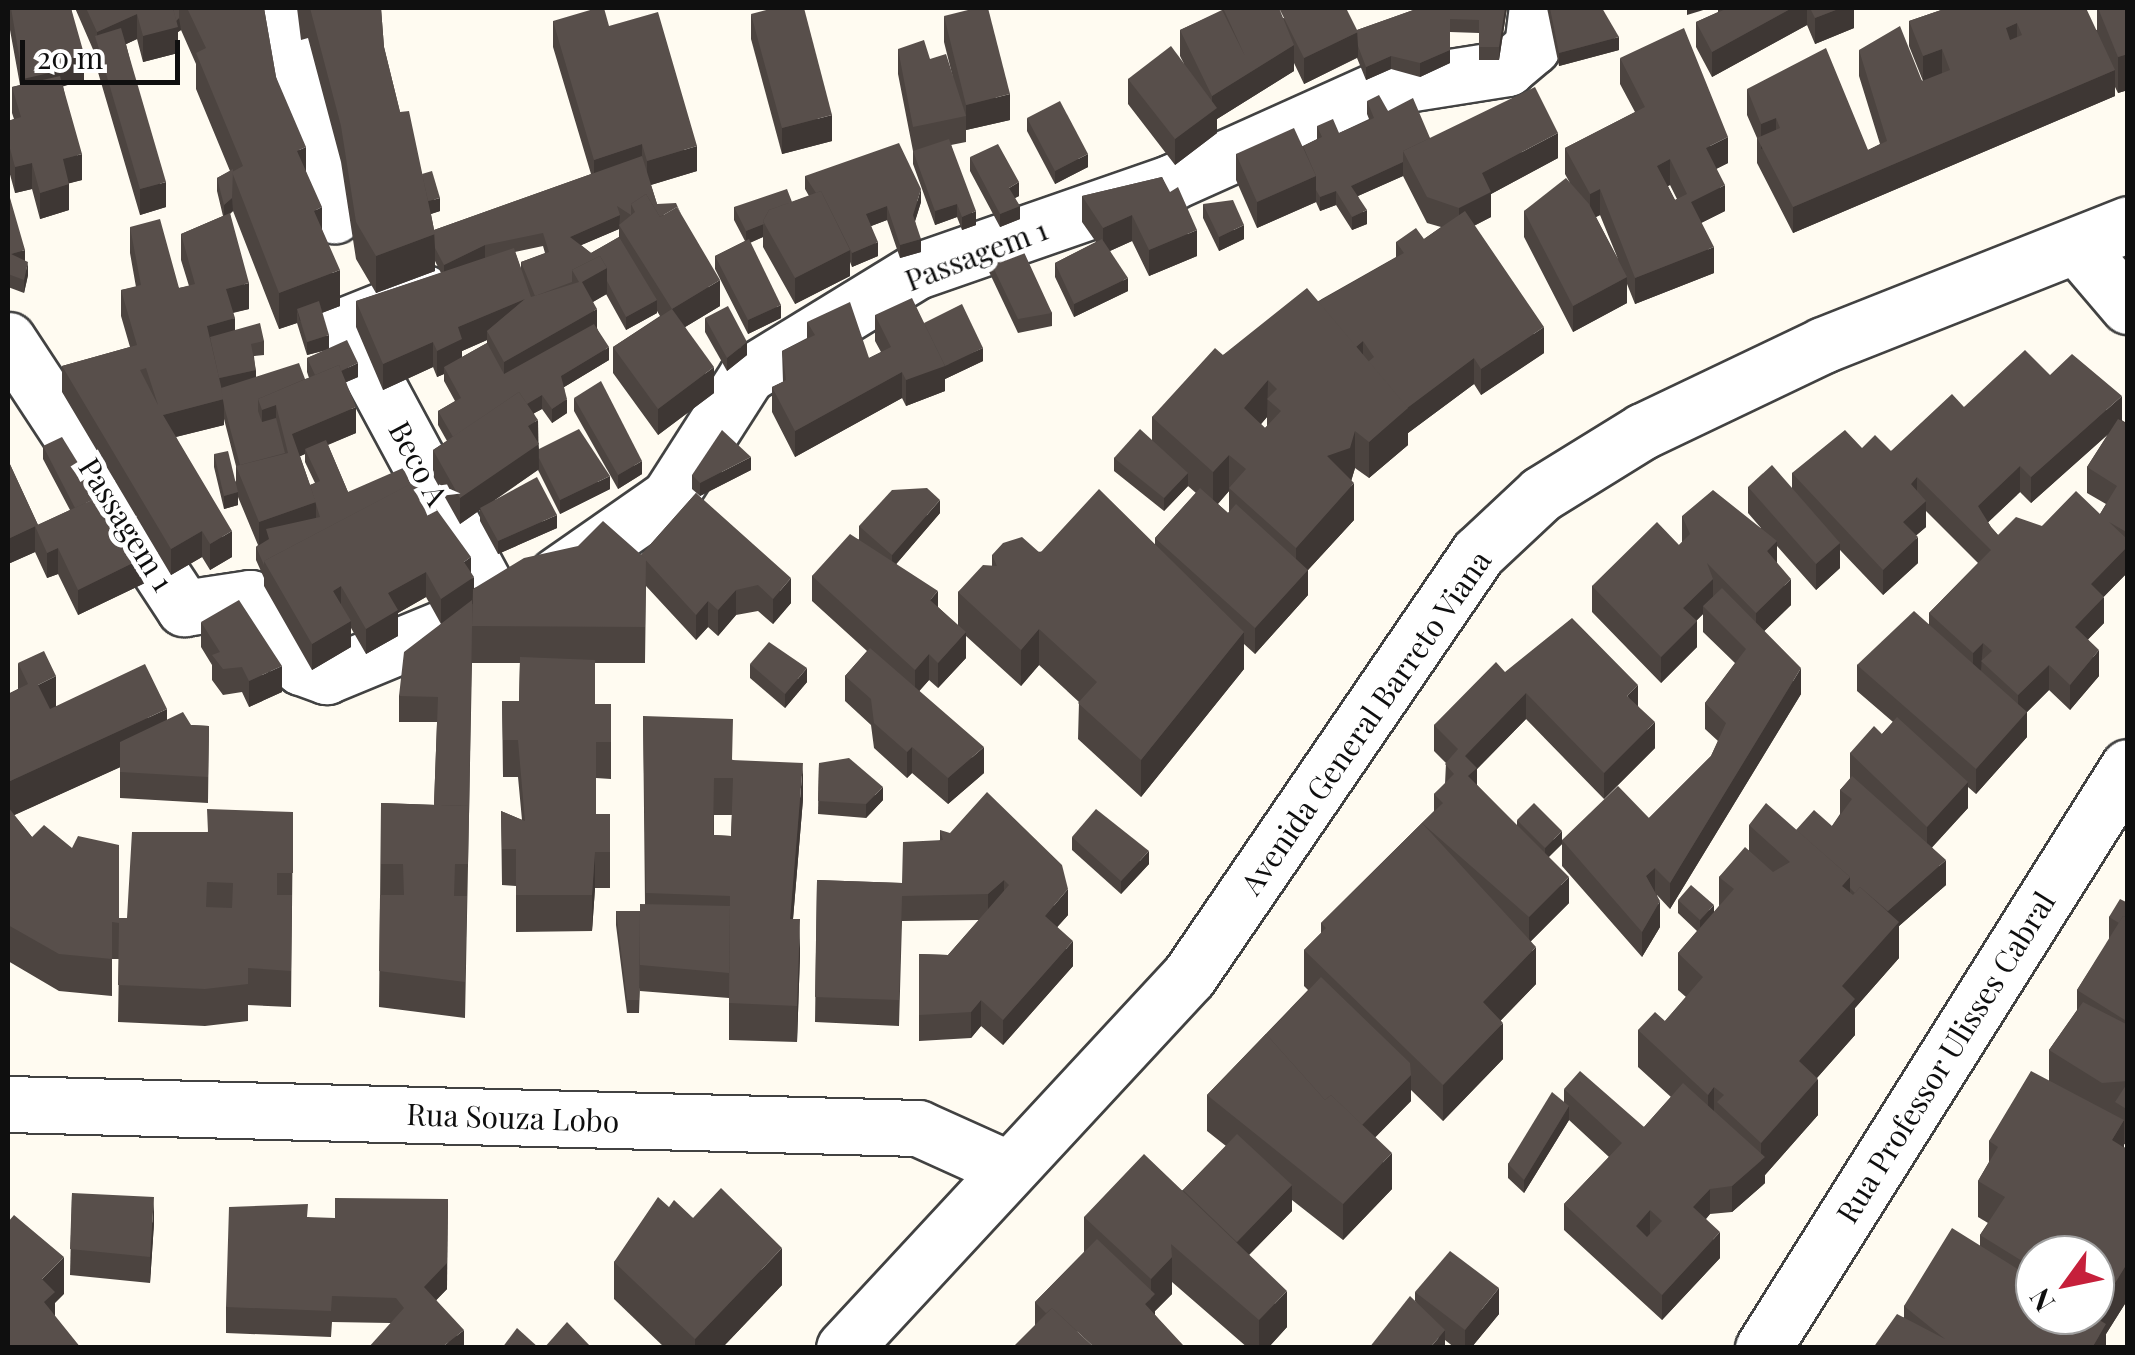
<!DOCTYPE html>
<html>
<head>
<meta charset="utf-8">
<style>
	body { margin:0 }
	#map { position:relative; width:2135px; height:1355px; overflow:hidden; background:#fffbf1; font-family:"Playfair Display",serif }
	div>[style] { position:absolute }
	.roads { filter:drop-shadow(2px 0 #424242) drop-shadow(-2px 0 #424242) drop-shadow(0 2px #424242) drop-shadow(0 -2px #424242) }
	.minor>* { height:55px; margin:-27.5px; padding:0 27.5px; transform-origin:27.5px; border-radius:27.5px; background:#fff }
	.wall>* { inset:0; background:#4c4440 }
	.shaded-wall>* { inset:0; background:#3e3734 }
	.building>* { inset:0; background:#584f4b }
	span { translate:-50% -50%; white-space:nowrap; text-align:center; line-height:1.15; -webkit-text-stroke:10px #fff; paint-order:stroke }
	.street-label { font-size:30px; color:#0f0f0f }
	.frame { position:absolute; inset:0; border:10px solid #0f0f0f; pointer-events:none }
	.north { position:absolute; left:2015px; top:1235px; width:100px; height:100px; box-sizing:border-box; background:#fff; border:2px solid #9f9f9f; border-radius:50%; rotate:237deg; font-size:28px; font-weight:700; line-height:40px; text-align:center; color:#0f0f0f }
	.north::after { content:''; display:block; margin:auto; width:35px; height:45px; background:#c6203b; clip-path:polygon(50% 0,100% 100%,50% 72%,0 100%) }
	.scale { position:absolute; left:20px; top:40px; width:160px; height:45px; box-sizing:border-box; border:5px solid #0f0f0f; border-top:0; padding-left:12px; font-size:30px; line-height:35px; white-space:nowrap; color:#0f0f0f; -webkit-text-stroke:8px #fff; paint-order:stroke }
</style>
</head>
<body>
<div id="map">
	<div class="roads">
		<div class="minor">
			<i style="left:274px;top:8px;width:216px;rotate:73.8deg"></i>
			<i style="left:2077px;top:246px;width:79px;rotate:49.6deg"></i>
			<i style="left:425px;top:293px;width:86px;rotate:158.2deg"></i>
			<i style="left:345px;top:325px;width:318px;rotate:61.7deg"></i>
			<i style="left:8px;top:340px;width:321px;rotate:56.7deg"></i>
			<i style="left:184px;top:608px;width:67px;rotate:-8.6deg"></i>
			<i style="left:250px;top:598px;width:86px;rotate:53.5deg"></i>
			<i style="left:301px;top:667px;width:27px;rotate:20deg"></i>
			<i style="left:326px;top:676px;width:171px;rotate:-22.4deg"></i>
			<i style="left:557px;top:575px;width:136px;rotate:-34.9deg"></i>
			<i style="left:669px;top:497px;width:145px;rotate:-57.4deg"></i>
			<i style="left:747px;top:375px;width:199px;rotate:-31.5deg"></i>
			<i style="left:917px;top:271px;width:270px;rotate:-19.2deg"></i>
			<i style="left:1172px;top:182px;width:229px;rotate:-24.2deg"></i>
			<i style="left:1381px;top:88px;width:128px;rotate:-9deg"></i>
			<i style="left:1507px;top:68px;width:33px;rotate:-40deg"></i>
			<i style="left:1532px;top:47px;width:39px;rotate:-83deg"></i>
			<i style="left:8px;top:1104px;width:910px;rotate:1.51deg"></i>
			<i style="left:918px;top:1128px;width:100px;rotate:24.3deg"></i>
			<i style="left:844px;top:1348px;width:507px;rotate:-47.16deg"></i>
			<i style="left:1189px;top:976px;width:512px;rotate:-55.66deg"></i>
			<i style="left:1478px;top:553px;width:86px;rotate:-43.1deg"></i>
			<i style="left:1541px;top:494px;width:120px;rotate:-31.7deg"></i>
			<i style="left:1643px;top:431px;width:199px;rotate:-25.5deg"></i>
			<i style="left:1823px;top:345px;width:328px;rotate:-21.6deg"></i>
			<i style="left:1763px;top:1348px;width:686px;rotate:-57.86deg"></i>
		</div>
	</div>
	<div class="wall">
		<i style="clip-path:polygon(8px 8px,71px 8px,84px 80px,63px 86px,82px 180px,69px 183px,69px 210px,40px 219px,32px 189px,15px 193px,8px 167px,8px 121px,14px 119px,12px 113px,12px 87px,20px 85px,10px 30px,8px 31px)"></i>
		<i style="clip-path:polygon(evenodd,75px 8px,264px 8px,276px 77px,306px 172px,322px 230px,340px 306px,322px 313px,329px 348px,358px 377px,346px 382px,356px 433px,328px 445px,348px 492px,411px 484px,471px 573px,474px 588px,641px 555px,696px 493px,791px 603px,773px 624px,758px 611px,736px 615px,718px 636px,708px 627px,696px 640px,646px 586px,645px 663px,595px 663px,595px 704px,611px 704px,611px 779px,596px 778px,596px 814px,610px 814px,610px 888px,595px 888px,592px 931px,516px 932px,516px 886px,502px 885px,501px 811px,522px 820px,518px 777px,503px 777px,502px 701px,519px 701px,520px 663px,472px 663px,465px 1018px,379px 1007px,381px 803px,434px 805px,437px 722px,399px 722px,399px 696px,441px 624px,426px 597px,398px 613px,398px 636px,366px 654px,351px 628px,351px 647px,312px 670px,264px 586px,264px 578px,256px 560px,256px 547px,258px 545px,238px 497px,238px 505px,224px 509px,214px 467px,214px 454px,236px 482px,236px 466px,224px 419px,224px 425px,176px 437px,232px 557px,210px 570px,202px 557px,171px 575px,62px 392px,62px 366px,130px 347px,121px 316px,121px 290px,136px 287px,130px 253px,130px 227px,179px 288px,189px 286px,181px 260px,181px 234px,223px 216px,217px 191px,217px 178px,230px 171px,196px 89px,196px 64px,181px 30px,178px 32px,178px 53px,143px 62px,137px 39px,126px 44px,166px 207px,140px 215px,95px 62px,95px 54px,75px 8px,233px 211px,279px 329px,297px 323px,307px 355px,327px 350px,307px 358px,307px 372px,309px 378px,305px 379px,256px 377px,254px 356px,264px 355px,264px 341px,235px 330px,233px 313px,249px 309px,230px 214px,233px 211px,75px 8px,305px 454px,305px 462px,315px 483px,310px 485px,300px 456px,305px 454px)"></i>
		<i style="clip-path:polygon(evenodd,297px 8px,381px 8px,384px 47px,400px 112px,422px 174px,440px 211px,431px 214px,434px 230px,591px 174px,553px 47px,553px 21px,609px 26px,697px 171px,651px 185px,657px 204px,720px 306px,685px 327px,714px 393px,658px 435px,613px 373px,613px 347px,660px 316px,657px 311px,657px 313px,626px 330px,606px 294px,593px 302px,597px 328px,609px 360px,564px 387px,567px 413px,552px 423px,542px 409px,534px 413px,539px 449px,610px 489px,560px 514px,538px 470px,495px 500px,557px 528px,498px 554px,480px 521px,480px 510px,460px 524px,433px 476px,433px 450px,447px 441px,438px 425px,438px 411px,455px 401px,444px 381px,444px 374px,437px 377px,433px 367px,383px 390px,356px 327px,356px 301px,441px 273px,435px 261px,435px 271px,376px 293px,356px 259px,341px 162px,308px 38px,301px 40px,297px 8px,619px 229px,619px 237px,591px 253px,581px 245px,619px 229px,297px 8px,543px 246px,545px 253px,521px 262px,521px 269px,515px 252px,543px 246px,297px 8px,487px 340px,487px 343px,462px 357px,462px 351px,487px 340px)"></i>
		<i style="clip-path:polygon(1222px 8px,1357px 30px,1419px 8px,1507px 8px,1499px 60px,1479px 60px,1479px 33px,1450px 32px,1450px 63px,1420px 77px,1391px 69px,1366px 80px,1357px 58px,1304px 84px,1294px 63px,1294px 71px,1217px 119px,1217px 133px,1175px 165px,1128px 104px,1128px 79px,1184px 64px,1180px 56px,1180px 30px,1222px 11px)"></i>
		<i style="clip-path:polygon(1547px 8px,1602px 8px,1619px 50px,1559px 66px)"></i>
		<i style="clip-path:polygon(1718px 8px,1856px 8px,1854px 8px,1854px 28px,1815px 44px,1807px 25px,1712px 77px,1696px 47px,1696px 22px,1718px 12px)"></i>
		<i style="clip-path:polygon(1947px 8px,2097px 30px,2097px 8px,2128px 8px,2128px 90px,2118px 93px,2115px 87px,2115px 96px,1793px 233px,1757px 163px,1757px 138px,1747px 115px,1747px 89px,1868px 150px,1880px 144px,1859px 76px,1859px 50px,1923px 81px,1909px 46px,1909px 21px)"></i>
		<i style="clip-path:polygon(751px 14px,832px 141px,782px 154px,751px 39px)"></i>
		<i style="clip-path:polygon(944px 16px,1010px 120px,966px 130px,966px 127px,966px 142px,951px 145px,976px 225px,962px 230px,957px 217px,935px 225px,913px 164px,913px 151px,898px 74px,898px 49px,930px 59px,953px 78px,944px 42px)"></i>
		<i style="clip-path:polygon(evenodd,1620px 58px,1728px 163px,1716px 169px,1725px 211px,1701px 223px,1714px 273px,1635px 304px,1627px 284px,1627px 303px,1573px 332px,1524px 237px,1524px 211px,1570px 183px,1565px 174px,1565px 148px,1635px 112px,1620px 84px,1620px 58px,1670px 185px,1677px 199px,1675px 200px,1668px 186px,1670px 185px,1620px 58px,1600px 215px,1618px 259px,1596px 217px,1600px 215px)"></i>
		<i style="clip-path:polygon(evenodd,1367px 101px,1388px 111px,1430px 138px,1558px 158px,1491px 194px,1491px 217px,1474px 226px,1544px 353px,1481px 395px,1474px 384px,1408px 433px,1408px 445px,1369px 478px,1355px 468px,1351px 481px,1354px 520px,1308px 570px,1308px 595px,1255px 654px,1244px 644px,1244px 669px,1141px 797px,1078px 739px,1079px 702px,1039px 665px,1021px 686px,966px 636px,966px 658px,938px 688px,929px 680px,919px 691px,984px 773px,948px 804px,912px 773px,907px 778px,874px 748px,871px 725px,845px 701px,845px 676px,867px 651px,812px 601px,812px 576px,859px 539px,859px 526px,940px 513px,896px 564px,938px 607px,958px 626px,958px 592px,992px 566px,992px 555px,1155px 544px,1155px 538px,1196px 493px,1188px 486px,1164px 511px,1114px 471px,1114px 458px,1152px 441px,1152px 417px,1223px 355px,1396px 257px,1396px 242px,1424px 239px,1441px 227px,1427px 223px,1403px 176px,1358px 196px,1367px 224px,1352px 230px,1336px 205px,1320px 211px,1316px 202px,1257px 228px,1236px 180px,1236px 154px,1303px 146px,1317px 139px,1317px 126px,1339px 133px,1369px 119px,1367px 114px,1367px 101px,1267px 417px,1267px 426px,1265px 428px,1261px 424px,1267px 417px,1367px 101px,1229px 491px,1229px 512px,1228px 513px,1218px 504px,1229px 491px)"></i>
		<i style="clip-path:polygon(1027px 118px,1088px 167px,1055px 184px,1027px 131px)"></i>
		<i style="clip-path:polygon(970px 157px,1019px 196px,1015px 198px,1020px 219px,1000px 227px,970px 171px)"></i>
		<i style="clip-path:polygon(805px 176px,921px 202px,915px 221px,921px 252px,900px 258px,887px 220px,871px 226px,878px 256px,852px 267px,850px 262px,850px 276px,795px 304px,763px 247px,763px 237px,750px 243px,781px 318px,748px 334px,715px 269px,715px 256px,745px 241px,734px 220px,734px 207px,792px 202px,809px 196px,805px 189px)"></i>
		<i style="clip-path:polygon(1162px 177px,1197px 256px,1149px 276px,1132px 241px,1110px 251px,1128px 291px,1074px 317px,1055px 277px,1055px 263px,1096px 242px,1082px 222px,1082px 196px)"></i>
		<i style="clip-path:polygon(8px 191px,28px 275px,24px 293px,8px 287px)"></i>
		<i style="clip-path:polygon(1203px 204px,1244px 239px,1219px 251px,1203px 218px)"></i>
		<i style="clip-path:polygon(982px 244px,1014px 255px,1052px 313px,1052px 326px,1018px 333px,982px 257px)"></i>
		<i style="clip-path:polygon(875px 315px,924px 323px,983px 361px,945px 379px,945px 391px,906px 406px,902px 398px,795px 457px,772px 412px,772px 387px,783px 382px,782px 351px,807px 338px,807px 322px,869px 358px,881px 352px,875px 341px)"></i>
		<i style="clip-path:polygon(705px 318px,747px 355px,727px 371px,705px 332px)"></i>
		<i style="clip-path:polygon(evenodd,2050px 375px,2128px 424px,2128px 572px,2103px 597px,2104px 623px,2088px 639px,2099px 676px,2070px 710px,2049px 690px,2027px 712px,2027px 737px,1976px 794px,1968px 787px,1968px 808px,1932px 847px,1946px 885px,1899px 926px,1899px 958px,1855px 1008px,1855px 1035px,1817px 1078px,1818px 1115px,1765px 1175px,1765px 1183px,1732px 1212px,1710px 1214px,1706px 1219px,1720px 1258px,1662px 1320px,1564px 1230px,1564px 1204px,1609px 1157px,1569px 1120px,1524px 1193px,1508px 1178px,1508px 1164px,1564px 1102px,1564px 1089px,1644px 1127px,1671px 1097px,1638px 1067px,1638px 1030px,1665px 1021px,1686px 997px,1678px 990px,1678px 953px,1697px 931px,1678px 913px,1678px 900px,1714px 912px,1719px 906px,1719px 877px,1749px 850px,1749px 825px,1796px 830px,1832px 826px,1840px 814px,1840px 790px,1850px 779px,1850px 753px,1882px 734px,1893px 722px,1857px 691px,1857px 665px,1929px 624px,1929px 613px,1978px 563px,1926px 511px,1926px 527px,1916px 535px,1918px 563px,1883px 595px,1840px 550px,1840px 568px,1816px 590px,1777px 546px,1777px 563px,1791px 605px,1764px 631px,1801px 694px,1670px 909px,1657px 895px,1660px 927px,1642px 957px,1562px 866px,1562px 840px,1649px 818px,1711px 756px,1718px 741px,1705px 729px,1705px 703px,1735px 663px,1703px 632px,1703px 614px,1697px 620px,1697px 647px,1661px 683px,1592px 612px,1592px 586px,1679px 545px,1682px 542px,1682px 516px,1761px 528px,1748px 513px,1748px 487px,1792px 488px,1792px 473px,1862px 448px,1891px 451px,1964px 407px,2050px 375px,2108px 434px,2087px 467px,2087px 493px,2106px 504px,2100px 514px,1998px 535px,1991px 527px,1988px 522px,2020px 492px,2031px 503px,2108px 434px)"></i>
		<i style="clip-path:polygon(574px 398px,642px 474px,618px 489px,574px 411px)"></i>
		<i style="clip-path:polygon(43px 446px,147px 582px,78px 615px,58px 574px,47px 578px,35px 552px,8px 564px,8px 460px,38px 525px,70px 510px,43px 459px)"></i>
		<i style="clip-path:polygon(751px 470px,700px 496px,692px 489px,692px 475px)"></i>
		<i style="clip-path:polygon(201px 622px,282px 692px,249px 707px,242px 692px,223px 695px,212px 680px,212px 665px,201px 647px)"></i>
		<i style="clip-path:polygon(18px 663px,56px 706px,167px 720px,191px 725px,209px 726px,208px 803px,120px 798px,120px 767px,14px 815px,32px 837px,119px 918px,127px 918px,207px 832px,293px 812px,291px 1007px,248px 1005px,248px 1021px,205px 1026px,118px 1022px,119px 959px,112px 959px,112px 996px,59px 991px,8px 961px,8px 694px,18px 689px)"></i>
		<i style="clip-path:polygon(750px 664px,807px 682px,785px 708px,750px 678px)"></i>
		<i style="clip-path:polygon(1505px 672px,1638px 706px,1655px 748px,1604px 799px,1526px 719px,1477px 769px,1477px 785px,1517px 826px,1517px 820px,1562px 844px,1548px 857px,1569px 903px,1531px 941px,1536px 984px,1501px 1020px,1503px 1059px,1443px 1121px,1411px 1090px,1411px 1101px,1375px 1137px,1392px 1189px,1343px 1240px,1292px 1200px,1292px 1211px,1249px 1255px,1287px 1327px,1268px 1348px,1248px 1348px,1172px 1282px,1172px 1294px,1155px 1311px,1155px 1315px,1183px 1348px,1035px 1325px,1035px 1302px,1084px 1252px,1084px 1217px,1183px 1190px,1226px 1146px,1207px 1131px,1207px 1095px,1308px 990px,1304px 986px,1304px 950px,1321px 933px,1321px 923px,1434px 811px,1434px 794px,1445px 784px,1446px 763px,1434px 751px,1434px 725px)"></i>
		<i style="clip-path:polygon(evenodd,643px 716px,733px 760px,803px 799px,793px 919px,800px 955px,797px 1042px,729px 1040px,729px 998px,640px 991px,640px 987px,639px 1013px,627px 1013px,616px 925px,616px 911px,640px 911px,645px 904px,643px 716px,714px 815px,732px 815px,731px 836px,714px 835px,714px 815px)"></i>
		<i style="clip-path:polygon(819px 763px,883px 800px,866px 818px,818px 814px)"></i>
		<i style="clip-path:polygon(940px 830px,1068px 915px,1057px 927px,1073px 966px,1003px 1045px,981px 1026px,971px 1038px,919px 1041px,919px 954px,948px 955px,979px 920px,902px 921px,899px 1026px,815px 1022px,817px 880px,902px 883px,940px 840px)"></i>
		<i style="clip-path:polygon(1072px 837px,1149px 864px,1121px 894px,1072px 850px)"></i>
		<i style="clip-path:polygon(evenodd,2128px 903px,2128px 1146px,2124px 1144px,2124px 1147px,2128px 1150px,2128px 1299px,2106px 1334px,2106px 1348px,1873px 1348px,1904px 1317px,1904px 1306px,1980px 1246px,1980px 1235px,1988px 1223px,1978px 1217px,1978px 1181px,1989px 1162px,1989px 1141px,2049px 1081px,2049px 1050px,2077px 1010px,2077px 990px,2109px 940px,2109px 917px,2128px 903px,2035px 1255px,2095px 1255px,2095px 1315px,2035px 1315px,2035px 1255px)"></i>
		<i style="clip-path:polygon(72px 1193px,154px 1223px,150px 1283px,70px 1275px)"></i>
		<i style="clip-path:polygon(669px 1207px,693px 1218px,782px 1285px,722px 1348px,665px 1348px,614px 1299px,614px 1262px)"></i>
		<i style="clip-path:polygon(308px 1217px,447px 1289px,436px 1300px,464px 1348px,390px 1323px,332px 1322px,331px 1337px,226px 1333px,226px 1307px)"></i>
		<i style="clip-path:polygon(1415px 1292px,1499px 1314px,1471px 1348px,1455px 1348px,1445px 1340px,1445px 1348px,1415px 1301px)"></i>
	</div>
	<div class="shaded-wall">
		<i style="clip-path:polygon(8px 8px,10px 8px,10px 30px,8px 31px)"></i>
		<i style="clip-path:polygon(1505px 8px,1507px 8px,1499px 60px,1499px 47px)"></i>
		<i style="clip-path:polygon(1687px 8px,1710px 8px,1687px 15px)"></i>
		<i style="clip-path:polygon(1792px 8px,1807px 8px,1807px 25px,1712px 77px,1712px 52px)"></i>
		<i style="clip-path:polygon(1841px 8px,1856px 8px,1854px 8px,1854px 28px,1815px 44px,1815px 18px)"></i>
		<i style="clip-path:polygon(137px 14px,137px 39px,101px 56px,97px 42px,97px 32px)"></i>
		<i style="clip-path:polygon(179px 18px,181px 30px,178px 32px,178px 53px,143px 62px,143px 36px,174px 23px)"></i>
		<i style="clip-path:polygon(2017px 23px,2017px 49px,2006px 54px,2006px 28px)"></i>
		<i style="clip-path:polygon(1358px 32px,1358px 57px,1304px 84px,1304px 58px)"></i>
		<i style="clip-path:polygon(1619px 37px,1619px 50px,1559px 66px,1559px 53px)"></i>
		<i style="clip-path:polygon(1294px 45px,1294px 71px,1217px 119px,1217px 133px,1175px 165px,1175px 139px,1212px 111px,1212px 96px)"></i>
		<i style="clip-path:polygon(1942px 49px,1942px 74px,1923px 82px,1923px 56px)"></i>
		<i style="clip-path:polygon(1450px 50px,1450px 63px,1420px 77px,1420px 63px)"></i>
		<i style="clip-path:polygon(84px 54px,84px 80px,58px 88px,23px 104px,23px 79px,55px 63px)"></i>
		<i style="clip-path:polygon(2128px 54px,2128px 90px,2118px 93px,2118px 57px)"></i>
		<i style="clip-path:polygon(1391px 56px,1391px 69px,1366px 80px,1366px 67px)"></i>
		<i style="clip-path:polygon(2115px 70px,2115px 96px,1793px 233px,1793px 207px)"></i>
		<i style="clip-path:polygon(1010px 94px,1010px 120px,966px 130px,966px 105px)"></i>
		<i style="clip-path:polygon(832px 115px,832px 141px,782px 154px,782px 128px)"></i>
		<i style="clip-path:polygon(1776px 118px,1776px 144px,1761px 149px,1761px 124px)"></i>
		<i style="clip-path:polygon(1558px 133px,1558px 158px,1491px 194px,1491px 217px,1459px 233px,1459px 208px,1482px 173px)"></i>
		<i style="clip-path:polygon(1728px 137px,1728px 163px,1706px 174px,1706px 148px)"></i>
		<i style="clip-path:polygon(642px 144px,642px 169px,594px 185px,594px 160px)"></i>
		<i style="clip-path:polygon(697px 146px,697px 171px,647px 186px,647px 161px)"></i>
		<i style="clip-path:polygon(306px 147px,306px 184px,297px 151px)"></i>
		<i style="clip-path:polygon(82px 154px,82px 180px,63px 185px,63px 159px)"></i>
		<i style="clip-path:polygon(1088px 154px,1088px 167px,1055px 184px,1055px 171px)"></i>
		<i style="clip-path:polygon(1670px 159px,1670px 185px,1657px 191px,1657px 166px)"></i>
		<i style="clip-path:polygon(1403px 162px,1403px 176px,1351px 199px,1351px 186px)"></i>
		<i style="clip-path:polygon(32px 163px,32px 189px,15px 193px,15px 167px)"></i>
		<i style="clip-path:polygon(1316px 176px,1316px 202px,1257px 228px,1257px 202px)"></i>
		<i style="clip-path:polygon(166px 182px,166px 207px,140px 215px,140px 189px)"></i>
		<i style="clip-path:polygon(1019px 182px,1019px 196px,1009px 201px,1009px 188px)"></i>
		<i style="clip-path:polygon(69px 184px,69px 210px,40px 219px,40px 193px)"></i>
		<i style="clip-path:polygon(1725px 185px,1725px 211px,1691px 228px,1691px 202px)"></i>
		<i style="clip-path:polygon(921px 189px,921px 202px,913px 228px,913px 215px)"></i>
		<i style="clip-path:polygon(1600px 189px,1600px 215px,1590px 220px,1590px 194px)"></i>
		<i style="clip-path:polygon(1336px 191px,1336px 205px,1320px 211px,1320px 197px)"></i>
		<i style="clip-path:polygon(232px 198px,233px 211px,224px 218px,224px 205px)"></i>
		<i style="clip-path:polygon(440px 198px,440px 211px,418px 218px,418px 204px)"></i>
		<i style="clip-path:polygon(957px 204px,957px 217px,935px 225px,935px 211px)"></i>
		<i style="clip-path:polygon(887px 206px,887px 220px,866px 228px,866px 214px)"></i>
		<i style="clip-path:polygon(1020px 206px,1020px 219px,1000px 227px,1000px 214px)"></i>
		<i style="clip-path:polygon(322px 207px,322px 244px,314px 211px)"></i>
		<i style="clip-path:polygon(1367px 210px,1367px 224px,1352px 230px,1352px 217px)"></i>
		<i style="clip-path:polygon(976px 211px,976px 225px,962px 230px,962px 217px)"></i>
		<i style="clip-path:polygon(620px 215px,619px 229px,570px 250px,570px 237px)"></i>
		<i style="clip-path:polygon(1132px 215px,1132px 241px,1103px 254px,1103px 228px)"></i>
		<i style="clip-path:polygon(763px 224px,763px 237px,746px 244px,746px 231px)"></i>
		<i style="clip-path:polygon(1244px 225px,1244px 239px,1219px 251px,1219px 237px)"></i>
		<i style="clip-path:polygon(1197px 230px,1197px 256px,1149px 276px,1149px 250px)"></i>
		<i style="clip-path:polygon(435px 234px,435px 271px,376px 293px,376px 256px)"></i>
		<i style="clip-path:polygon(921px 239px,921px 252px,900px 258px,900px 245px)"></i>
		<i style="clip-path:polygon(878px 242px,878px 256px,852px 267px,852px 253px)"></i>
		<i style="clip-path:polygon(485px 245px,485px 258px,444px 279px,444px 265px)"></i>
		<i style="clip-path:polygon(1714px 247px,1714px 273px,1635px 304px,1635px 278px)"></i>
		<i style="clip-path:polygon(25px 250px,25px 264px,11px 254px)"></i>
		<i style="clip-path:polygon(850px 250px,850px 276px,795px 304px,795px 278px)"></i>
		<i style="clip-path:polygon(28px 262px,28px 275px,24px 293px,24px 280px)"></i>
		<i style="clip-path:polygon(607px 268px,607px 294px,582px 308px,579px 282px)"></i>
		<i style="clip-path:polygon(340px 270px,340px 306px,300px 321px,297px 309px,297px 323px,279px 329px,279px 293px)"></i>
		<i style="clip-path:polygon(1627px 277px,1627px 303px,1573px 332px,1573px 306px)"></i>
		<i style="clip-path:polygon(1128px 278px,1128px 291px,1074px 317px,1074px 304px)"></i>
		<i style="clip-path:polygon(720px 280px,720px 306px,672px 335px,672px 309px)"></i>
		<i style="clip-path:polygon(249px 283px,249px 309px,226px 314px,226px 289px)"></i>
		<i style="clip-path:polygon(525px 299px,487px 331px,487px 340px,462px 351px,462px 365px,444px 367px,444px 374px,437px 377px,437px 351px,458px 327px)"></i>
		<i style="clip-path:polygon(657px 300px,657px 313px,626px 330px,626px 317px)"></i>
		<i style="clip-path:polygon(781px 305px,781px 318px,748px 334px,748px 320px)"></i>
		<i style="clip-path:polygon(597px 309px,597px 335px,504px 387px,504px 362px)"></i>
		<i style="clip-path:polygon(235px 318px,235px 344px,207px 338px,207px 326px)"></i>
		<i style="clip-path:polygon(1544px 327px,1544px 353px,1481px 395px,1481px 369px)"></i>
		<i style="clip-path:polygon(329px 335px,329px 349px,307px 355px,307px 342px)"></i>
		<i style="clip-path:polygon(1363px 341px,1363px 367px,1351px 351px)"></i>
		<i style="clip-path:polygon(433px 342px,433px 367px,383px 390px,383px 364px)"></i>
		<i style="clip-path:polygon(747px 342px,747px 355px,727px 371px,727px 358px)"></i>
		<i style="clip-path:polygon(609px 347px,609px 360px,561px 389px,561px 376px)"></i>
		<i style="clip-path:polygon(983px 348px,983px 361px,945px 379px,945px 391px,906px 406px,906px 380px)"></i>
		<i style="clip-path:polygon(1474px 358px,1474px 384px,1408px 433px,1408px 445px,1369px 478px,1369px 442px,1402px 412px)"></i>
		<i style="clip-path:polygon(358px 363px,358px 377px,317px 395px,317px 382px)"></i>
		<i style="clip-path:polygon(714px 367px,714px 393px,658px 435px,658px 409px)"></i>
		<i style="clip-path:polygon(256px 370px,256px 383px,216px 392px,216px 379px)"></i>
		<i style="clip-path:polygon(902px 372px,902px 398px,795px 457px,795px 431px)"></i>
		<i style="clip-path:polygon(1268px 380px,1267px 417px,1244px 444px,1244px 408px)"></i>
		<i style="clip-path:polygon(542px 395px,542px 409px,456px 456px,456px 443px)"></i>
		<i style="clip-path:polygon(2122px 396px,2122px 422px,2031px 503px,2031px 477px)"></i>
		<i style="clip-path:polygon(224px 399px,224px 425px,163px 440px,163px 415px)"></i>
		<i style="clip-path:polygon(567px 399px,567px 413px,552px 423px,552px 409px)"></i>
		<i style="clip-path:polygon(276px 405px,276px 431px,262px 435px,262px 409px)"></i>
		<i style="clip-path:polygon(356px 407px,356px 433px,307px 453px,305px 449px,305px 454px,292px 460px,292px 434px)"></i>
		<i style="clip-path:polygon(538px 420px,539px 469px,460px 524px,460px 498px,528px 426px)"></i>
		<i style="clip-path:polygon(1355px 431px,1355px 468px,1350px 485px,1327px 456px)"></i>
		<i style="clip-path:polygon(1229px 455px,1229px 491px,1213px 509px,1213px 472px)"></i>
		<i style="clip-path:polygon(751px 457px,751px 470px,700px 496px,700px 483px)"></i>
		<i style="clip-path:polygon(642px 461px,642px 474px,618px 489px,618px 475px)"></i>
		<i style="clip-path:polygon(2020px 466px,2020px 492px,1978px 532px,1978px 506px)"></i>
		<i style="clip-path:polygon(1188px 473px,1188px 486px,1164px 511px,1164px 498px)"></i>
		<i style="clip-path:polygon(610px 476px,610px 489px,560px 514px,560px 500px)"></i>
		<i style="clip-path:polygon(1917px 477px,1917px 503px,1911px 484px)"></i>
		<i style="clip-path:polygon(1354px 483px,1354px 520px,1308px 570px,1308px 595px,1255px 654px,1255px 628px,1296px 583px,1296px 548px)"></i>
		<i style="clip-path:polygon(238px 492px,238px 505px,224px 509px,224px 496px)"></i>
		<i style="clip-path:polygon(940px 500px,940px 513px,892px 569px,892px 555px)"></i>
		<i style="clip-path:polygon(1926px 501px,1926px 527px,1903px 547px,1903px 522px)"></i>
		<i style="clip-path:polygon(316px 502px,316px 528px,259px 548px,259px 522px)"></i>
		<i style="clip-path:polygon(557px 515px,557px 528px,498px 554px,498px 541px)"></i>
		<i style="clip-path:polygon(35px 526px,35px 552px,8px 564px,8px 539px)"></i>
		<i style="clip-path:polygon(202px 531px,202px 557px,171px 575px,171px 549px)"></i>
		<i style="clip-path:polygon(232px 531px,232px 557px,210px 570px,210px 544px)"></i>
		<i style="clip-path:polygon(1918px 537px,1918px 563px,1883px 595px,1883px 570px)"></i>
		<i style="clip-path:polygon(1777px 541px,1777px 566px,1767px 551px)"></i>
		<i style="clip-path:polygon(1840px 543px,1840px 568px,1816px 590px,1816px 564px)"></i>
		<i style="clip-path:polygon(2128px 546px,2128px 572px,2091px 610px,2091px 584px)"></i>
		<i style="clip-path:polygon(58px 548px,58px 574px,47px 578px,47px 553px)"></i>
		<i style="clip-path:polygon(147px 556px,147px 582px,78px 615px,78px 590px)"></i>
		<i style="clip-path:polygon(471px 557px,471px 579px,474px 577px,474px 603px,441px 624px,441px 599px,464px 562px)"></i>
		<i style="clip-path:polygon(426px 572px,426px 597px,398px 613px,398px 636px,366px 654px,366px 629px,388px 593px)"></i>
		<i style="clip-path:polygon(791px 578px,791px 603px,773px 624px,773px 599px)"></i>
		<i style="clip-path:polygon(1713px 579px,1713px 604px,1703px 606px,1703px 614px,1683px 634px,1683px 608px)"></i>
		<i style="clip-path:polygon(1791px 579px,1791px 605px,1756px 639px,1756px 613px)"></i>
		<i style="clip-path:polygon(341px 586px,341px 611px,333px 591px)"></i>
		<i style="clip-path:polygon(736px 590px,736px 615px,718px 636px,718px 610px)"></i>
		<i style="clip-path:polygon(938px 591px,938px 617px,930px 600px)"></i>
		<i style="clip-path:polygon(2104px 597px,2104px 623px,2075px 653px,2075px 627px)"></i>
		<i style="clip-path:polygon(708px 601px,708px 627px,696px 640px,696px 615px)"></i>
		<i style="clip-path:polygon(351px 621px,351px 647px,312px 670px,312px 644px)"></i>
		<i style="clip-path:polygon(1697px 621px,1697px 647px,1661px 683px,1661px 657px)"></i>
		<i style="clip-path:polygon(1039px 629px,1039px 665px,1021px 686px,1021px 650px)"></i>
		<i style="clip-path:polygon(966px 632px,966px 658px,938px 688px,938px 663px)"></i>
		<i style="clip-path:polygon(1244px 632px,1244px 669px,1141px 797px,1141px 760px)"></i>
		<i style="clip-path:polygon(1983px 643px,1981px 670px,1973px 679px,1973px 653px)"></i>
		<i style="clip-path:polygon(2099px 650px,2099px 676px,2070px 710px,2070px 685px)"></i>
		<i style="clip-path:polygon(929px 654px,929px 680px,915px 696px,915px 670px)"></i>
		<i style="clip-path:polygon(2049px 665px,2049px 690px,2027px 712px,2027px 737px,1976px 794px,1976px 769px,2018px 721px,2018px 695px)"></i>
		<i style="clip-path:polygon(282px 666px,282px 692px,249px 707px,249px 681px)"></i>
		<i style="clip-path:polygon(807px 668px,807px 682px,785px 708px,785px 694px)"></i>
		<i style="clip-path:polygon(1801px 668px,1801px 694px,1670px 909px,1670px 883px)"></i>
		<i style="clip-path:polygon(56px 676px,56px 713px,38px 721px,38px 685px)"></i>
		<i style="clip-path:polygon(1638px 685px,1638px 711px,1627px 696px)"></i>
		<i style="clip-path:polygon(1526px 693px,1526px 719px,1477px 769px,1477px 793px,1468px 802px,1465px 756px)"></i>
		<i style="clip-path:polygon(167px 709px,167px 746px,8px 818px,8px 782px)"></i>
		<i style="clip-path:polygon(1655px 722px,1655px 748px,1604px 799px,1604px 773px)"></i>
		<i style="clip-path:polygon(912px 747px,912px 773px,907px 778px,907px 752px)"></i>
		<i style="clip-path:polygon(984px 747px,984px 773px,948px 804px,948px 778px)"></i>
		<i style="clip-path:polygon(803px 763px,803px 799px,790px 955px,790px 919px)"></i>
		<i style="clip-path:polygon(1968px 782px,1968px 808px,1927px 853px,1927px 827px)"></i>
		<i style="clip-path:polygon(883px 787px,883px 800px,866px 818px,866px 804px)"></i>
		<i style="clip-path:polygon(1562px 831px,1562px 844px,1545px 861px,1545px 848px)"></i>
		<i style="clip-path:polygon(1149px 851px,1149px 864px,1121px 894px,1121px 881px)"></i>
		<i style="clip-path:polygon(595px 852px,595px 888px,592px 931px,592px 895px)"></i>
		<i style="clip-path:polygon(1946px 860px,1946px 885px,1899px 926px,1899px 958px,1855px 1008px,1855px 1035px,1799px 1098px,1799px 1061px,1882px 916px)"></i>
		<i style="clip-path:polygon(1655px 868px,1655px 893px,1646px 876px)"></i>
		<i style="clip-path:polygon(1569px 877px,1569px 903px,1529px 943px,1529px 917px)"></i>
		<i style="clip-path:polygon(1850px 877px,1850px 914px,1842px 886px)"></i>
		<i style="clip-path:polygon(1004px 880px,1004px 905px,988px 919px,988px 894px)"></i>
		<i style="clip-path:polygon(1068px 889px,1068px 915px,1045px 941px,1045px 916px)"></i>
		<i style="clip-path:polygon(1660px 901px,1660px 927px,1642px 957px,1642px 932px)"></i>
		<i style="clip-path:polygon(1714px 905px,1714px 918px,1700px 933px,1700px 920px)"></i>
		<i style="clip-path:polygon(800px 919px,800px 955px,797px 1042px,797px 1006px)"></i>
		<i style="clip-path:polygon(1073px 941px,1073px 966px,1003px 1045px,1003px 1020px)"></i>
		<i style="clip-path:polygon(1536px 947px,1536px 984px,1483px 1039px,1483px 1002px)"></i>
		<i style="clip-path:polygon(981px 1000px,981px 1026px,971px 1038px,971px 1012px)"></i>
		<i style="clip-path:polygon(1503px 1023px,1503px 1059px,1443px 1121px,1443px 1085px)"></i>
		<i style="clip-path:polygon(1411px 1075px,1411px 1101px,1357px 1156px,1357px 1130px)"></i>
		<i style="clip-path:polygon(1818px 1079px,1818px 1115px,1765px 1175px,1765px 1183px,1732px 1212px,1732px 1186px,1761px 1161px,1761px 1143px)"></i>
		<i style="clip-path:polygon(1714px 1087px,1714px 1124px,1708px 1131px,1708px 1095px)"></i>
		<i style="clip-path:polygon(1569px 1106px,1569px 1120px,1524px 1193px,1524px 1180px)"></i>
		<i style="clip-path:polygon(2124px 1120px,2124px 1157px,2112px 1140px)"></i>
		<i style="clip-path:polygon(1392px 1153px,1392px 1189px,1343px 1240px,1343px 1204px)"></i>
		<i style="clip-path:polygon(1292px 1185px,1292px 1211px,1231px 1273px,1231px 1248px)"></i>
		<i style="clip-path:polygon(1710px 1189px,1710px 1214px,1693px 1233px,1693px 1207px)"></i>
		<i style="clip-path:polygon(154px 1197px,154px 1223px,150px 1283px,150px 1257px)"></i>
		<i style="clip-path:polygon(448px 1199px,447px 1289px,424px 1313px,424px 1287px)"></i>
		<i style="clip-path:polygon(1650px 1210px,1650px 1236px,1636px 1252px,1636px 1226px)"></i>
		<i style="clip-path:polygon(1720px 1232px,1720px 1258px,1662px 1320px,1662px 1295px)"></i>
		<i style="clip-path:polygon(782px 1248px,782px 1285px,722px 1348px,695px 1348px,695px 1339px)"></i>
		<i style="clip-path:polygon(64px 1257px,64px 1294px,55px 1303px,55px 1328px,44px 1338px,42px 1279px)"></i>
		<i style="clip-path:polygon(1172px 1257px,1172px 1294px,1155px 1311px,1155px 1320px,1145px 1304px,1151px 1299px,1151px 1279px)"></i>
		<i style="clip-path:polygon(2128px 1262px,2128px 1299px,2106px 1334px,2106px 1348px,2092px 1348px,2099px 1336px,2099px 1309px)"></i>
		<i style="clip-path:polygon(1499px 1288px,1499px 1314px,1471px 1348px,1465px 1348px,1465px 1330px)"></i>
		<i style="clip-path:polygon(1287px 1291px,1287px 1327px,1268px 1348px,1259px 1348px,1259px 1320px)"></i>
		<i style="clip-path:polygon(464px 1330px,464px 1348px,441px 1348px)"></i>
		<i style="clip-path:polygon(1445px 1330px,1445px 1348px,1430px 1348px)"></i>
	</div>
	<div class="building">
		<i style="clip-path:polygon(11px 8px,71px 8px,84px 54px,55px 63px,58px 71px,23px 79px)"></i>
		<i style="clip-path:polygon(86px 8px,173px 8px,178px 27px,143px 36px,137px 14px,97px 32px)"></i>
		<i style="clip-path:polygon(173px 8px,179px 8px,179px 18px,176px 21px)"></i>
		<i style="clip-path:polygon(187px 8px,264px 8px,276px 77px,306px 147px,297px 151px,322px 207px,314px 211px,340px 270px,279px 293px,232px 172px,243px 166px,196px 53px,206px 48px)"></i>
		<i style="clip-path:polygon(310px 8px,381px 8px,384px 47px,400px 112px,409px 111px,435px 234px,376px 256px,356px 222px,341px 126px)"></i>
		<i style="clip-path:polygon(597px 8px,604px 8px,609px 26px,658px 12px,697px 146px,647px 161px,642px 144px,594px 160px,553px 21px)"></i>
		<i style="clip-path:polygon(774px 8px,804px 8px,832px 115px,782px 128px,751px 14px)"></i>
		<i style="clip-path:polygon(976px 8px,988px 8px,1010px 94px,966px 105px,944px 16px)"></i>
		<i style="clip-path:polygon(1223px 8px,1346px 8px,1358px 32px,1304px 58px,1279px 8px,1294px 45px,1212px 96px,1180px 30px,1222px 10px,1245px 56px)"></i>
		<i style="clip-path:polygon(1419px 8px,1505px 8px,1499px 47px,1479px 47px,1479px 20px,1450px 19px,1450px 50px,1420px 63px,1391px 56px,1366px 67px,1358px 46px,1357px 30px)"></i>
		<i style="clip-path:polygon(1550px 8px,1602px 8px,1619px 37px,1559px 53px)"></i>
		<i style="clip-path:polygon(1728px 8px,1792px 8px,1712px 52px,1696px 22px)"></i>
		<i style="clip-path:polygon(1810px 8px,1841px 8px,1815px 18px)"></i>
		<i style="clip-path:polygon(evenodd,1947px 8px,2086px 8px,2115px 70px,1793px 207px,1757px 138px,1780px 128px,1776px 118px,1761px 124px,1747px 89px,1826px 48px,1868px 150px,1887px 141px,1859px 50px,1900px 26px,1922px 81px,1950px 70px,1942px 49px,1923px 56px,1909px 21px,1947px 8px,2017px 23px,2022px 35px,2010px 40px,2006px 28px,2017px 23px)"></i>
		<i style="clip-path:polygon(2098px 8px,2128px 8px,2128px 54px,2118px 57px)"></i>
		<i style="clip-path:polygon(121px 28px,166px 182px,140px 189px,95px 36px)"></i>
		<i style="clip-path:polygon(evenodd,1684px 28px,1728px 137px,1706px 148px,1725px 185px,1691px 202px,1714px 247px,1635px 278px,1600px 189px,1590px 194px,1565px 148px,1645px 107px,1620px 58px,1684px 28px,1670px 159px,1687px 194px,1675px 200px,1657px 166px,1670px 159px)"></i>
		<i style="clip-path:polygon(924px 40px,930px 59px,946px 54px,966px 116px,913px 127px,898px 49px)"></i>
		<i style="clip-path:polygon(1171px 46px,1217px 108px,1175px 139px,1128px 79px)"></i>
		<i style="clip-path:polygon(60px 76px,82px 154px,63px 159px,69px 184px,40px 193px,32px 163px,15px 167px,8px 141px,8px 121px,21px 117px,12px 87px)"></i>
		<i style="clip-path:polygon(1535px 87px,1558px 133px,1482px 173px,1491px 192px,1459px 208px,1427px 197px,1403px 151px)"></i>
		<i style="clip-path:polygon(1379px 95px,1388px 111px,1413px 98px,1430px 138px,1403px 151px,1403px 162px,1351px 186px,1367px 210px,1352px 217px,1336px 191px,1320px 197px,1316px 190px,1316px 176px,1303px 146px,1322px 137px,1317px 126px,1333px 119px,1339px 133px,1374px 118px,1367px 101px)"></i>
		<i style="clip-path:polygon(1060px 101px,1088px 154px,1055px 171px,1027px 118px)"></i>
		<i style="clip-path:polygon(1294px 128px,1316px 176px,1257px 202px,1236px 154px)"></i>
		<i style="clip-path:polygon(949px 139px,976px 211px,962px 217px,957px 204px,935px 211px,913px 151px)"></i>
		<i style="clip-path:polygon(899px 143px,921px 189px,913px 215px,921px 239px,900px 245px,887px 206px,866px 214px,878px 242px,852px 253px,821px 191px,816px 193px,805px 176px)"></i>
		<i style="clip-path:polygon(998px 144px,1019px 182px,1009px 188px,1020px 206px,1000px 214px,970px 157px)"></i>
		<i style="clip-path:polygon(642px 156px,657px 204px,676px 203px,681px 214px,677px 207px,660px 217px,646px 194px,631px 204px,631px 215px,617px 206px,620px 215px,570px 237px,591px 253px,619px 237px,657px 300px,626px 317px,607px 281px,607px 268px,600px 256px,572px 270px,572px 282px,535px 296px,521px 262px,549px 252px,543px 233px,485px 245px,444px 265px,435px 248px,434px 230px)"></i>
		<i style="clip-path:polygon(233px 169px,232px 198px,224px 205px,217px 178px)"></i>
		<i style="clip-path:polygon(432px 171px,440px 198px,428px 201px,422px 174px)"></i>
		<i style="clip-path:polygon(1162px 177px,1170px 192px,1178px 187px,1197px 230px,1149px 250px,1132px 215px,1103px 228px,1082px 196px)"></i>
		<i style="clip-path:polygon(1566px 178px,1589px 204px,1627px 277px,1573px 306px,1524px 211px)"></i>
		<i style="clip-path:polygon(787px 189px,792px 202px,769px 210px,763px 221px,764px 224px,746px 231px,734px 207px)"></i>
		<i style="clip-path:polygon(8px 191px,25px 250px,11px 254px,28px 262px,24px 280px,8px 274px)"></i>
		<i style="clip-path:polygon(821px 191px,850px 250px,795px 278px,763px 221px,769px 210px)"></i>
		<i style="clip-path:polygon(646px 194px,660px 217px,677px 207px,720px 280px,672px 309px,619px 225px,635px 212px,631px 204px)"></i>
		<i style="clip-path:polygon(1233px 200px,1244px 225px,1219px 237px,1203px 204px)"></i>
		<i style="clip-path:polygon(1465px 211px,1544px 327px,1481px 369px,1474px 358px,1407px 408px,1368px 362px,1374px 357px,1363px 341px,1356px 347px,1318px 302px,1404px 253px,1396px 242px,1416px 228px,1424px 239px)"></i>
		<i style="clip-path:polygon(evenodd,230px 213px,249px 283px,226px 289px,235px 318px,207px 326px,224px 399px,163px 415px,232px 531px,210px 544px,202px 531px,171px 549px,62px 366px,137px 345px,121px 290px,141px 285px,130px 227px,160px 219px,179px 288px,195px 284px,181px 234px,230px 213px,146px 368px,158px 405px,140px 370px,146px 368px)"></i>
		<i style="clip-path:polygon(1006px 238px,1014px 255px,1023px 250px,1052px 313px,1018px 319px,982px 244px)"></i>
		<i style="clip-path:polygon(749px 239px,781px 305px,748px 320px,715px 256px)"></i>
		<i style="clip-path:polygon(1102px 239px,1128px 278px,1074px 304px,1055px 263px)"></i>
		<i style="clip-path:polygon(514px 248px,531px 297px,579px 282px,572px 270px,600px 256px,607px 268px,582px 282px,597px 309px,504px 362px,487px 331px,525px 299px,458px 327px,462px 339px,437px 351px,433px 342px,383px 364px,356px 301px)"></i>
		<i style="clip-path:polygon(evenodd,1307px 288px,1408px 408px,1369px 442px,1355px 431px,1350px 448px,1327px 456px,1354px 483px,1296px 548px,1229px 488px,1246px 469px,1229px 455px,1213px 472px,1152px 417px,1215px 348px,1223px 355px,1307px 288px,1268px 380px,1277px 389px,1267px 399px,1281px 411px,1265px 428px,1244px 408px,1268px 380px)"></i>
		<i style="clip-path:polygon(912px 298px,945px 366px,906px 380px,902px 372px,795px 431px,772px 387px,786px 380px,782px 351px,815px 335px,807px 322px,850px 302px,869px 358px,891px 347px,875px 315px)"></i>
		<i style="clip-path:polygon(319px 301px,329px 335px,307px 342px,297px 309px)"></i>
		<i style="clip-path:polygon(962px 304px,983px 348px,945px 366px,924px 323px)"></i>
		<i style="clip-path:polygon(728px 306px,747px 342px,727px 358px,705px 318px)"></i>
		<i style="clip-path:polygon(672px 309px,714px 367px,658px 409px,613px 347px)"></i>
		<i style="clip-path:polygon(260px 323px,264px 341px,251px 344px,256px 370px,219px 378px,210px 337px)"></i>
		<i style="clip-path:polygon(594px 324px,609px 347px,561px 376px,567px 399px,552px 409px,542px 395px,527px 404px,519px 392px,453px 437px,438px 411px,461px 398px,444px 367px,487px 343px,504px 374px)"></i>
		<i style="clip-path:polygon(347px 340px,358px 363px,341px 371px,339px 365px,315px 375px,307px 358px)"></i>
		<i style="clip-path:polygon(2025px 350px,2050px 375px,2072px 354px,2122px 396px,2031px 477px,2020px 466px,1978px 506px,1991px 527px,1998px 535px,2016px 517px,2042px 526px,2076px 491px,2100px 514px,2117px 486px,2087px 467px,2118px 419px,2128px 424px,2128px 533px,2109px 522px,2128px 540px,2128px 546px,2091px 584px,2104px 597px,2075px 627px,2099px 650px,2070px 685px,2049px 665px,2018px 695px,1981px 661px,1992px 651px,1983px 643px,1973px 653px,1929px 613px,1991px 550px,1917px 477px,1911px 484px,1926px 501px,1903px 522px,1918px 537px,1883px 570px,1792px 473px,1845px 430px,1862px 448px,1875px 435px,1891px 451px,1952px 394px,1964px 407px)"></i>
		<i style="clip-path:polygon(299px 363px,305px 379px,258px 399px,258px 411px,262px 422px,276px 418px,285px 453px,240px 465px,224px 406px,221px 388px)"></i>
		<i style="clip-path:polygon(339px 365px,356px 407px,292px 434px,316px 502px,259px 522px,236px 466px,288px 453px,276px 405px,262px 410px,258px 399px)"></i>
		<i style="clip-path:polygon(601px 381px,642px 461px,618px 475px,574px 398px)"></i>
		<i style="clip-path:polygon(519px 392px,538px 420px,528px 426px,539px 444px,460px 498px,433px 450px)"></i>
		<i style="clip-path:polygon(579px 429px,610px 476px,560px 500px,539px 458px,539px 449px)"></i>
		<i style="clip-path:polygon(1140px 429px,1188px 473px,1164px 498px,1114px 458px)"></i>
		<i style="clip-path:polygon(722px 430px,751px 457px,700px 483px,692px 475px)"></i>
		<i style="clip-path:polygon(62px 437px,99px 497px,75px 508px,43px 446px)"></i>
		<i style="clip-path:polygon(326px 440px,348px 492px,403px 468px,411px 484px,264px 561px,264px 565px,256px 547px,269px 539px,266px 529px,320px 517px,310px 485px,320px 481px,305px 449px)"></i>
		<i style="clip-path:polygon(228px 451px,238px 492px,224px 496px,214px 454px)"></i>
		<i style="clip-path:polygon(8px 460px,38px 525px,8px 539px)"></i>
		<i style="clip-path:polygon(1772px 465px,1840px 543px,1816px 564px,1748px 487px)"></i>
		<i style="clip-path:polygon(537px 477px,557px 515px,498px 541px,480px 508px)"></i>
		<i style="clip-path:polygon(416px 481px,471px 557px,464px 562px,474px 577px,441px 599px,426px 572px,388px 593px,398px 610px,366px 629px,341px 586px,333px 591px,351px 621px,312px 644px,264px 561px)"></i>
		<i style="clip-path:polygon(927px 488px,940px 500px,892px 555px,859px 526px,892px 490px)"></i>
		<i style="clip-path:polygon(1200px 488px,1228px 513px,1236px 504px,1308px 570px,1255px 628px,1155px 538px)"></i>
		<i style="clip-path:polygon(1099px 489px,1244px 632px,1141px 760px,1078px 703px,1097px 682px,1039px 629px,1021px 650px,958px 592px,983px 565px,997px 566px,992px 555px,1003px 543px,1022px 537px,1040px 553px)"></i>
		<i style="clip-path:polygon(1713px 490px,1777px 541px,1767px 551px,1791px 579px,1756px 613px,1707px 563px,1713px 579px,1683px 608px,1697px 621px,1661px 657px,1592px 586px,1657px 522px,1679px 545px,1690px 534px,1682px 516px)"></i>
		<i style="clip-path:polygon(696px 493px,791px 578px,773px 599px,758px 585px,736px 590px,718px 610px,708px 601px,696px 615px,641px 555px)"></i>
		<i style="clip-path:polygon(105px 494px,147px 556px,78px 590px,58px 548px,47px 553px,35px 526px)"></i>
		<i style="clip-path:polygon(603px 521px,646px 559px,645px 627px,472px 626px,473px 589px,524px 558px,578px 546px)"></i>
		<i style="clip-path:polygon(850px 534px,938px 591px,930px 600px,966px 632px,938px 663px,929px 654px,915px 670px,812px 576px)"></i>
		<i style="clip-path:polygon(1722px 588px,1801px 668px,1670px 883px,1655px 868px,1646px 876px,1660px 901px,1642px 932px,1562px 840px,1618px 786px,1649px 818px,1711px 756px,1726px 723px,1705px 703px,1746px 649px,1703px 606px)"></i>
		<i style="clip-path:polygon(239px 600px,282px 666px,249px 681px,242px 667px,223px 669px,212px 655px,220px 652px,201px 622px)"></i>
		<i style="clip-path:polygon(472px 600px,472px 626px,469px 817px,469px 806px,434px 805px,438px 697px,399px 696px,404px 652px)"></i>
		<i style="clip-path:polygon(1914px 611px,2027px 712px,1976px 769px,1857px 665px)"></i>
		<i style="clip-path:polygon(1572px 618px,1638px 685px,1627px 696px,1655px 722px,1604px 773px,1526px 693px,1465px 756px,1477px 768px,1468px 776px,1569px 877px,1529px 917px,1422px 823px,1443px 803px,1434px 794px,1454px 774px,1445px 764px,1458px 749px,1434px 725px,1496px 662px,1505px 672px)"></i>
		<i style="clip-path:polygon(769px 642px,807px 668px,785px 694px,750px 664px)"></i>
		<i style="clip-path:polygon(870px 648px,984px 747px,948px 778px,912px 747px,907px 752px,874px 723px,871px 699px,845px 676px)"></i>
		<i style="clip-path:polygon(44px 651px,56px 676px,38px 685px,50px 709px,145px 664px,167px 709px,8px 782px,8px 694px,28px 684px,18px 663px)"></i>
		<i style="clip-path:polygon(520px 657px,595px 660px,595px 704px,611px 704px,611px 742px,596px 742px,596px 814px,610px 814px,610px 852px,595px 852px,592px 895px,516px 895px,516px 849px,502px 849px,501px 811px,525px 821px,518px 740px,503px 740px,502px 701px,519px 701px)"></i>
		<i style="clip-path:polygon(183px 712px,191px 725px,209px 726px,208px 777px,120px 772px,120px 742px)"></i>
		<i style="clip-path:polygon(evenodd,643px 716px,733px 719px,732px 760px,803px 763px,790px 919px,800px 919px,797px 1006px,729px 1003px,730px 896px,646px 893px,643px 716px,714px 778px,733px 778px,731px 836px,713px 835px,714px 778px)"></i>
		<i style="clip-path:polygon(1897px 717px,1968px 782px,1927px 827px,1850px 753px,1874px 726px,1882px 734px)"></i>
		<i style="clip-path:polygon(849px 758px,883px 787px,866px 804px,818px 801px,819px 763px)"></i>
		<i style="clip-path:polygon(1852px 776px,1946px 860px,1888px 911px,1860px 887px,1855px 893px,1850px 888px,1850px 877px,1796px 830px,1814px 810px,1832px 826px,1852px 799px,1840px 790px)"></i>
		<i style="clip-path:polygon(987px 792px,1062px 865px,1068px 889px,1045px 916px,1073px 941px,1003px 1020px,981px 1000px,971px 1012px,919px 1015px,919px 954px,948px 955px,1009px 885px,1004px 880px,988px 894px,902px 896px,899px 1000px,815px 997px,817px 880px,902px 883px,903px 842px,943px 840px,940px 830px,950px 833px)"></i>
		<i style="clip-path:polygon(381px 803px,469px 806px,468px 864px,455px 864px,454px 896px,467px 896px,465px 982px,379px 971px,380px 895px,404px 895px,403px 864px,381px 864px)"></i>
		<i style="clip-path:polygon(1534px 803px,1562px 831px,1545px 848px,1517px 820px)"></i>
		<i style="clip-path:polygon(1766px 803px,1850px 877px,1842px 886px,1853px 895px,1860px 887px,1899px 922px,1842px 986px,1855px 999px,1799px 1061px,1818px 1079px,1761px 1143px,1717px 1102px,1724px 1095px,1714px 1087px,1708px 1095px,1638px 1030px,1655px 1012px,1665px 1021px,1703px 977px,1678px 953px,1734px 889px,1719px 877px,1745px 847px,1773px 872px,1790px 862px,1749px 825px)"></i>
		<i style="clip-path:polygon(evenodd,8px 807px,32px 837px,44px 825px,72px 848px,78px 836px,119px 845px,119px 918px,127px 918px,132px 832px,208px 832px,207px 809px,293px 812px,293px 873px,277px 873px,277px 895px,292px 895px,291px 971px,248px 968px,248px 984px,205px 989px,118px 985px,119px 923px,112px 922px,112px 959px,59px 954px,8px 925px,8px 807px,207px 882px,233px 883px,232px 908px,206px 907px,207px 882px)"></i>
		<i style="clip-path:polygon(1096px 809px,1149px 851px,1121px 881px,1072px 837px)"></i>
		<i style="clip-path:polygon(1422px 823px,1536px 947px,1483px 1002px,1503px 1023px,1443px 1085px,1304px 950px,1326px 928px,1321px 923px)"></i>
		<i style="clip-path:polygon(1691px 885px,1714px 905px,1700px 920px,1678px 900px)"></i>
		<i style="clip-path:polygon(2120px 899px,2128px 903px,2128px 918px,2123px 916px,2119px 923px,2109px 917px)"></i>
		<i style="clip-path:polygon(640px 904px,730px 906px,729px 973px,640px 965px)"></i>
		<i style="clip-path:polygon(616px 911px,640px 911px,639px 1000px,627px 1000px)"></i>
		<i style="clip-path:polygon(2123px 916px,2128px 918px,2128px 1022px,2077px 990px)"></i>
		<i style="clip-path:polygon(1321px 977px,1410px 1063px,1411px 1075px,1362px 1125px,1331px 1095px,1325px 1100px,1266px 1034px,1261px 1040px)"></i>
		<i style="clip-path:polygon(2083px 1002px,2128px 1025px,2128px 1081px,2102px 1083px,2049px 1050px)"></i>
		<i style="clip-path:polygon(1266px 1034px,1325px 1100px,1331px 1095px,1392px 1153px,1343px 1204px,1207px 1095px)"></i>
		<i style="clip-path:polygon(evenodd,1580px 1071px,1644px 1127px,1683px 1083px,1765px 1157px,1732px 1186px,1710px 1189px,1693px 1207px,1720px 1232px,1662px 1295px,1564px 1204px,1622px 1143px,1564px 1089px,1580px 1071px,1650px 1210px,1662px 1221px,1647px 1237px,1636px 1226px,1650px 1210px)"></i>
		<i style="clip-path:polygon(2031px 1071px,2124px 1120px,2112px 1140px,2128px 1150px,2128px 1262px,2099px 1309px,2095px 1307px,2095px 1255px,2035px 1255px,2035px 1269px,1980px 1235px,2005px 1197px,1978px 1181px,1998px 1147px,1989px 1141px)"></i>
		<i style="clip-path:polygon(2128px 1082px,2128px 1110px,2115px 1102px)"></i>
		<i style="clip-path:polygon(1552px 1092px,1569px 1106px,1524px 1180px,1508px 1164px)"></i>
		<i style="clip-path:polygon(1237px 1134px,1292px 1185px,1237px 1242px,1183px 1190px)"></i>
		<i style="clip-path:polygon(1144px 1154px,1287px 1291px,1259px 1320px,1171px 1244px,1172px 1257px,1151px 1279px,1084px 1217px)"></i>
		<i style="clip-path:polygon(721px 1188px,782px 1248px,695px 1339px,614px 1262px,658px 1197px,669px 1207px,674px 1200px,693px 1218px)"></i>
		<i style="clip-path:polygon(72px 1193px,154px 1197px,150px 1257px,70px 1249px)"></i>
		<i style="clip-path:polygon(335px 1198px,448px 1199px,447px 1263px,424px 1287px,464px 1330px,441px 1348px,368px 1348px,404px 1308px,396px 1298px,332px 1296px,331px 1311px,226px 1307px,229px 1207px,308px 1204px,307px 1217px,335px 1218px)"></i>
		<i style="clip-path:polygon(14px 1215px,64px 1257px,42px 1279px,55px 1292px,44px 1302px,81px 1348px,8px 1348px,8px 1222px)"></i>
		<i style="clip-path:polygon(1952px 1228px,2035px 1280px,2035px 1315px,2091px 1315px,2106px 1324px,2092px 1348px,1873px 1348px,1897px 1314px,1945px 1339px,1904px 1306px)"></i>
		<i style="clip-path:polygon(1097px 1239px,1155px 1294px,1145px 1304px,1183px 1345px,1180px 1348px,1095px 1348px,1052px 1308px,1046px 1313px,1035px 1302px)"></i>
		<i style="clip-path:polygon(1450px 1251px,1499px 1288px,1465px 1330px,1415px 1292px)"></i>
		<i style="clip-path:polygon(1410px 1296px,1445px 1330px,1430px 1348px,1369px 1348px)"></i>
		<i style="clip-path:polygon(1052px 1308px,1095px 1348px,1012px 1348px)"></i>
		<i style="clip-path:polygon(567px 1322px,592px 1348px,544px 1348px)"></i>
		<i style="clip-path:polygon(517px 1328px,539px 1348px,502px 1348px)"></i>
	</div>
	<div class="street-label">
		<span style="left:976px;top:254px;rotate:-21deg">Passagem 1</span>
		<span style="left:419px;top:463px;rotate:62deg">Beco A</span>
		<span style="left:127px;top:524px;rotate:58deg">Passagem 1</span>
		<span style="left:1365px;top:722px;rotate:-55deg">Avenida General Barreto Viana</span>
		<span style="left:1945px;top:1057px;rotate:-58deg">Rua Professor Ulisses Cabral</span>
		<span style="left:513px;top:1117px;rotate:2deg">Rua Souza Lobo</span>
	</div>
	<div class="frame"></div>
	<div class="north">N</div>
	<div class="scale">20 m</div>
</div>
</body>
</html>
